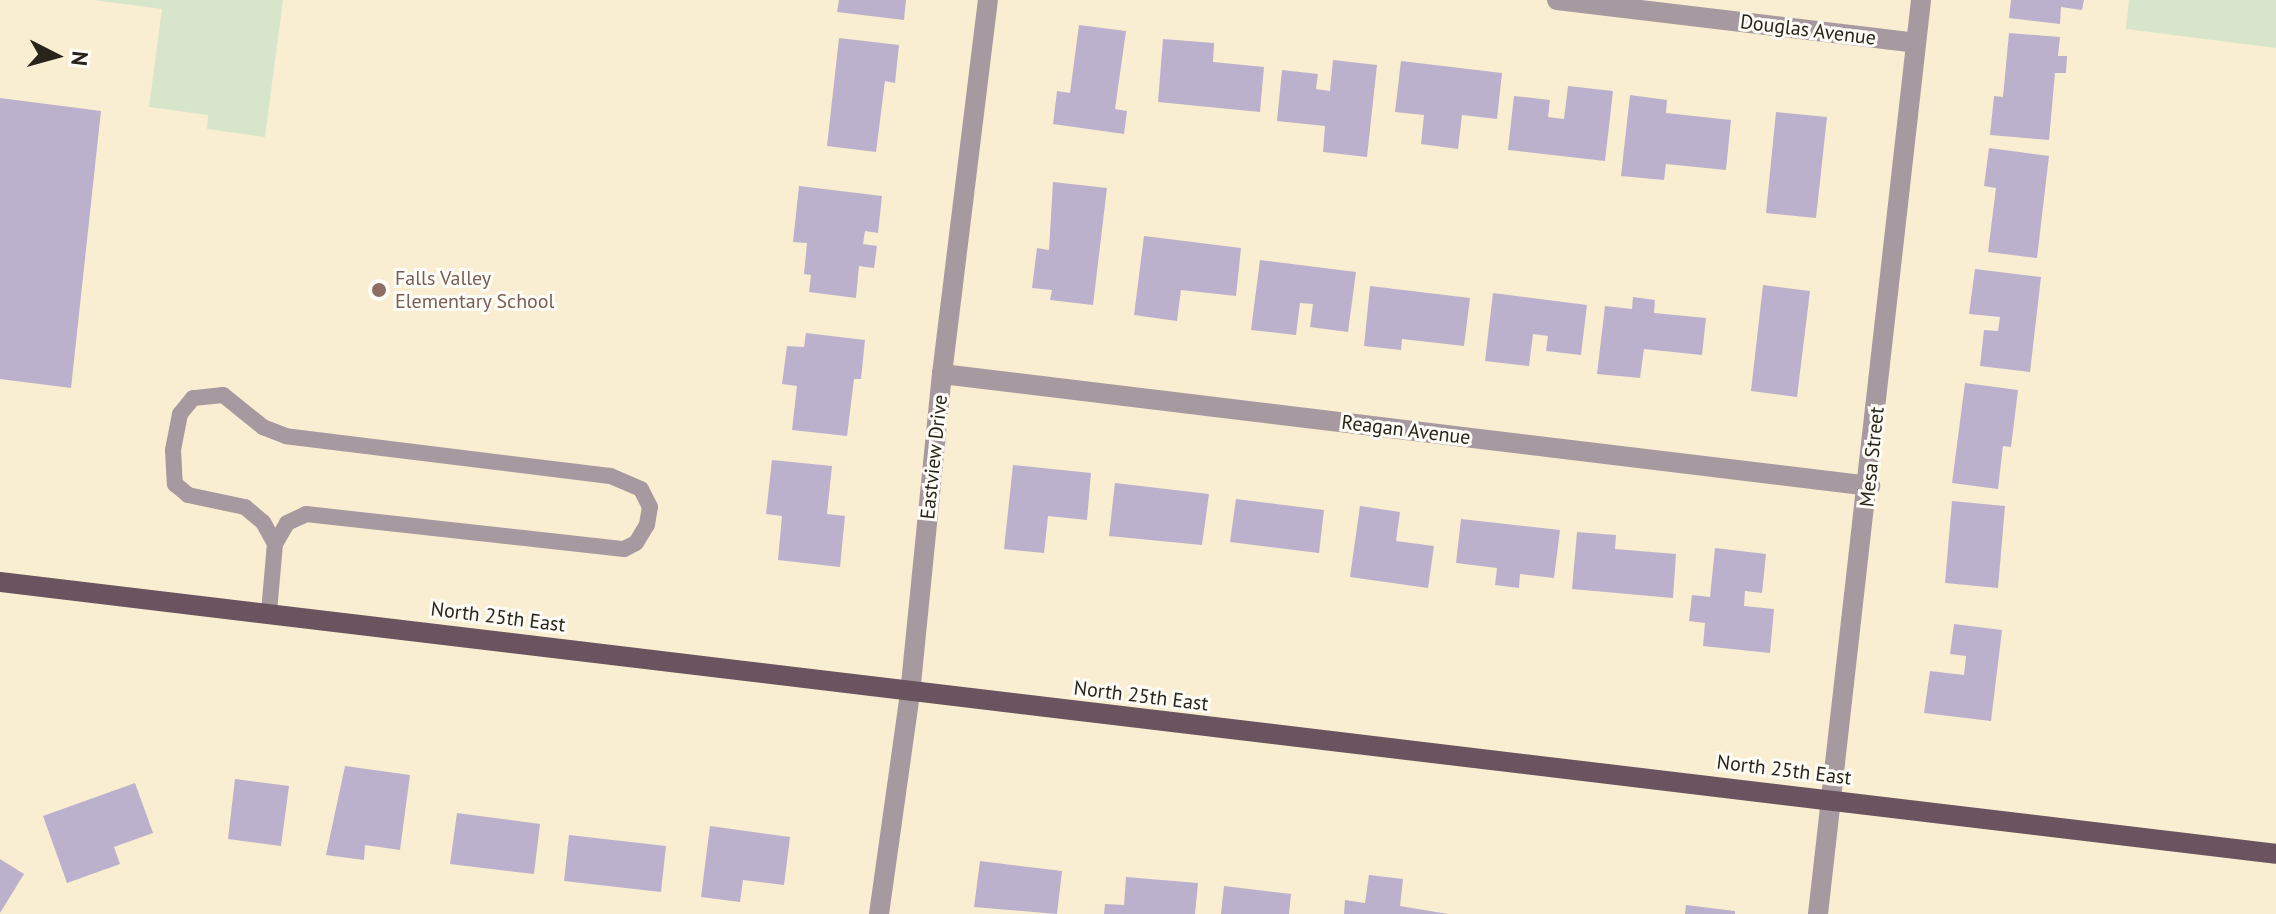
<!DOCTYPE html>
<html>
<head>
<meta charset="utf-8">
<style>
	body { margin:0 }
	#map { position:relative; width:2276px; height:914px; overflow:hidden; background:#f9eed1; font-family:"PT Sans",sans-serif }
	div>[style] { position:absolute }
	.green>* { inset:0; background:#d7e6ca }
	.building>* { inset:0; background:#bcb1cc }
	.lane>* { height:16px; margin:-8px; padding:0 8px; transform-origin:8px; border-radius:8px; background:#a799a0 }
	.street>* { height:20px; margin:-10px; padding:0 10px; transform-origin:10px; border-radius:10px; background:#a799a0 }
	.primary>* { height:20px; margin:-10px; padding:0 10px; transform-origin:10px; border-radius:10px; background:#6a545f }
	.dots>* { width:22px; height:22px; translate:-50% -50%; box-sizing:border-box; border:4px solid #fefcf6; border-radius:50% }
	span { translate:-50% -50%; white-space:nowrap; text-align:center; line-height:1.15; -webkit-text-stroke:6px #fefcf6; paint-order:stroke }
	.street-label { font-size:20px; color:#282419 }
	.education-label { font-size:20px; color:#785e54 }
	.left { translate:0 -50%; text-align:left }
	.north { position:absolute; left:16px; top:16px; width:80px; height:80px; -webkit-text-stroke:6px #fefcf6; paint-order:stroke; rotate:96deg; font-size:22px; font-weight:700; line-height:32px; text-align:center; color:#282419 }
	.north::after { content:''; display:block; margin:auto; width:28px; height:36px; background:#282419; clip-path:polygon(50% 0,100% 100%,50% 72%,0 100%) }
</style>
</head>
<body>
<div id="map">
	<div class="green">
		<i style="clip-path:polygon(93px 0,283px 0,265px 137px,207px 129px,208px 115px,149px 107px,162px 9px)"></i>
		<i style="clip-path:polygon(2129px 0,2276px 0,2276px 48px,2126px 29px)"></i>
	</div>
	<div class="building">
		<i style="clip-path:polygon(839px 0,906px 0,904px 20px,837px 12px)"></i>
		<i style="clip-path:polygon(2011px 0,2084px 0,2082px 10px,2061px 7px,2060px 24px,2009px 18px)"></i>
		<i style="clip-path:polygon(1079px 25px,1126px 31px,1115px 109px,1127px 111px,1124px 134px,1053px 124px,1057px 91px,1070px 93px)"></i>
		<i style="clip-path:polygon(2009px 33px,2060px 37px,2058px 56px,2067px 56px,2066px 73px,2055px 73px,2049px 140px,1990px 135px,1994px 96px,2003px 97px)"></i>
		<i style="clip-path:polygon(839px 38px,899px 45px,895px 83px,885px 81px,876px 152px,827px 146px)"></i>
		<i style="clip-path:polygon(1163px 39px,1214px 43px,1213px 62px,1264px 67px,1260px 112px,1158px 102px)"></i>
		<i style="clip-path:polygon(1333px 60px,1377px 65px,1367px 157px,1323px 152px,1325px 126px,1277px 121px,1282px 70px,1318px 74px,1316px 89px,1330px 91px)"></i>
		<i style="clip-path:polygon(1401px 61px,1502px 73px,1497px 119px,1462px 115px,1458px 149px,1421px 144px,1424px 115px,1395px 112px)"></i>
		<i style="clip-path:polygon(1568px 86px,1613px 91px,1605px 161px,1508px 150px,1514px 96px,1550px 100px,1548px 117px,1564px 119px)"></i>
		<i style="clip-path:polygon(1630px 95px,1667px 100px,1666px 113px,1731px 120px,1726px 170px,1666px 164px,1664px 180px,1621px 176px)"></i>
		<i style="clip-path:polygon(0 98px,101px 111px,71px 388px,0 379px)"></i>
		<i style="clip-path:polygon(1776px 112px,1827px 117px,1816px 218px,1766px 213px)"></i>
		<i style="clip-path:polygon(1989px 148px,2049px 156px,2037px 258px,1988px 252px,1996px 188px,1984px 186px)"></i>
		<i style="clip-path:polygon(1053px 182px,1107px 188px,1093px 305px,1050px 300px,1052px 290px,1032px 288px,1037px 248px,1049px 250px)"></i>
		<i style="clip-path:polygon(799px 186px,882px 196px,878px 233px,865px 231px,863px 244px,877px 246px,874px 268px,859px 266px,856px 298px,809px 292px,811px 275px,804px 274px,807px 243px,793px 242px)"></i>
		<i style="clip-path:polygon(1144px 236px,1241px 248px,1236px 296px,1181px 290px,1177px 321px,1134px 315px)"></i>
		<i style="clip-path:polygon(1260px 260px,1356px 272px,1348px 332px,1310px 327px,1313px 304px,1300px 303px,1296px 335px,1251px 330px)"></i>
		<i style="clip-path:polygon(1975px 269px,2041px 277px,2030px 372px,1980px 366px,1984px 330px,1998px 331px,2000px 317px,1969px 314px)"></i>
		<i style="clip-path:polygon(1763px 285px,1810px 291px,1797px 397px,1751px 391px)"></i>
		<i style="clip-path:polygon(1370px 286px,1470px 298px,1464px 346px,1402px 339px,1401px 350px,1364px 346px)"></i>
		<i style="clip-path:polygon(1493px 293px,1587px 305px,1581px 355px,1546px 351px,1548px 336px,1533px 334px,1529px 366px,1485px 361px)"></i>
		<i style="clip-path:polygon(1633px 297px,1655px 300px,1654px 313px,1706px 318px,1702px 355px,1644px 349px,1640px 378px,1597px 374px,1605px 306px,1632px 309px)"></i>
		<i style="clip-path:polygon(806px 333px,865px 340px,861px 379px,854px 379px,847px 436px,792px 430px,797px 386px,782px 384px,787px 346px,804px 347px)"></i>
		<i style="clip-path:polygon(1965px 383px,2018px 390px,2011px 447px,2003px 446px,1998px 489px,1952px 483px)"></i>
		<i style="clip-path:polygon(772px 460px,832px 466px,827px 514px,845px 516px,840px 567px,778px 560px,782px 516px,766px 514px)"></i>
		<i style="clip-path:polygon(1013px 465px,1091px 473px,1087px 520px,1048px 516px,1044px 553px,1004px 549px)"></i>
		<i style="clip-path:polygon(1115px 483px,1209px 494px,1202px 545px,1109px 536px)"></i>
		<i style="clip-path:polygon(1236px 499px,1324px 510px,1319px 553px,1230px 542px)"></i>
		<i style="clip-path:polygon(1952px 501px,2005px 506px,1998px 588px,1945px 583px)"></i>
		<i style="clip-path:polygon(1360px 506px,1400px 512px,1396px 541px,1434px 546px,1428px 588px,1350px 577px)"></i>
		<i style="clip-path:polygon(1461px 519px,1560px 530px,1554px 578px,1520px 574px,1519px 588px,1495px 585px,1497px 568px,1456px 563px)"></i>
		<i style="clip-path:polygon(1577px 532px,1616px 535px,1615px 549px,1676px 554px,1673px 598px,1572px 589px)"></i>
		<i style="clip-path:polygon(1715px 548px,1766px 554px,1762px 593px,1745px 591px,1744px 606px,1774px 609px,1770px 653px,1703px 646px,1705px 623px,1689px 621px,1692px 595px,1710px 597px)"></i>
		<i style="clip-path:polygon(1954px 624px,2002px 630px,1991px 721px,1924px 713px,1930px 671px,1964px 675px,1966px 656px,1950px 654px)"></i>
		<i style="clip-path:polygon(345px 766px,410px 775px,400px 850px,365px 845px,364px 860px,326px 855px)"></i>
		<i style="clip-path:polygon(235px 779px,289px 786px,281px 846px,228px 839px)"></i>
		<i style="clip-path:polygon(135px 783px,153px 833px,114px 847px,120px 864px,67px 883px,43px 816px)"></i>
		<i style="clip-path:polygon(457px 813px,540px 824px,534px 874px,450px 864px)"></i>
		<i style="clip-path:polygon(710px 826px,790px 837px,784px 885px,743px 880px,740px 902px,701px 897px)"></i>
		<i style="clip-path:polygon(569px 835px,666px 846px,661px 892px,564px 881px)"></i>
		<i style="clip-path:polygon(0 859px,24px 874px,0 913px)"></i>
		<i style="clip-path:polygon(980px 861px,1062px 871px,1057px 914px,974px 907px)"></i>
		<i style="clip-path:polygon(1369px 875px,1403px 879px,1400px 906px,1448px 914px,1344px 914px,1345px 900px,1365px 903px)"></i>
		<i style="clip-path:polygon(1126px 877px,1198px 883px,1195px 914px,1104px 914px,1105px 904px,1124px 905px)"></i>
		<i style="clip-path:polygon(1224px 886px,1291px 894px,1289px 914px,1221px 914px)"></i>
		<i style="clip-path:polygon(1686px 905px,1735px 911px,1735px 914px,1685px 914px)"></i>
	</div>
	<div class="lane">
		<i style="left:269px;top:612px;width:68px;rotate:-85deg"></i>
		<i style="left:275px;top:544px;width:24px;rotate:-60deg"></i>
		<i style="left:287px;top:523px;width:21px;rotate:-25deg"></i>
		<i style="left:306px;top:514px;width:320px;rotate:6.3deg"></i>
		<i style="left:624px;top:549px;width:13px;rotate:-27deg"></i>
		<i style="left:636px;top:543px;width:21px;rotate:-59deg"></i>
		<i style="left:647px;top:525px;width:18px;rotate:-81deg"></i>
		<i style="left:650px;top:507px;width:20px;rotate:-117deg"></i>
		<i style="left:641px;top:489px;width:34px;rotate:-157deg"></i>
		<i style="left:610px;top:476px;width:326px;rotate:-173deg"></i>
		<i style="left:286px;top:436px;width:25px;rotate:-159deg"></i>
		<i style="left:263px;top:427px;width:51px;rotate:-141.3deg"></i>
		<i style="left:223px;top:395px;width:30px;rotate:174deg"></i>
		<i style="left:193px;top:398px;width:21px;rotate:129deg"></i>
		<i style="left:180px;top:414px;width:37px;rotate:101deg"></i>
		<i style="left:173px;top:450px;width:34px;rotate:87deg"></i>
		<i style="left:175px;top:484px;width:17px;rotate:40deg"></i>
		<i style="left:188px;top:495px;width:58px;rotate:11.9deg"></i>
		<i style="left:245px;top:507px;width:23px;rotate:40deg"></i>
		<i style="left:263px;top:522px;width:25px;rotate:61deg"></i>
	</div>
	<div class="street">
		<i style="left:1557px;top:0;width:361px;rotate:6.8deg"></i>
		<i style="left:942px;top:374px;width:935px;rotate:6.88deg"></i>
		<i style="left:879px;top:914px;width:222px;rotate:-82deg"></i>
		<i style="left:910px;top:694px;width:322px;rotate:-84.3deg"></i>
		<i style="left:942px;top:374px;width:377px;rotate:-83deg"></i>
		<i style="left:1818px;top:914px;width:920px;rotate:-83.57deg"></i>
	</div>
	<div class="primary">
		<i style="left:0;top:582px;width:2292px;rotate:6.81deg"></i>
	</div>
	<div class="dots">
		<i style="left:379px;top:290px;background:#8d6e63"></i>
	</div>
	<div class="street-label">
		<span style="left:1808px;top:30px;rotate:7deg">Douglas Avenue</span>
		<span style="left:1406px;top:430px;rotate:7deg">Reagan Avenue</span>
		<span style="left:934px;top:457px;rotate:-84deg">Eastview Drive</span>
		<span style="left:1872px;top:457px;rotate:-84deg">Mesa Street</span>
		<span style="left:498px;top:617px;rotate:7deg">North 25th East</span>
		<span style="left:1141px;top:696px;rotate:7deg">North 25th East</span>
		<span style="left:1784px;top:770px;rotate:7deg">North 25th East</span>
	</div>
	<div class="education-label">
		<span class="left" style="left:395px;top:290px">Falls Valley<br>Elementary School</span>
	</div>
	<div class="north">N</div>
</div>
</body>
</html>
